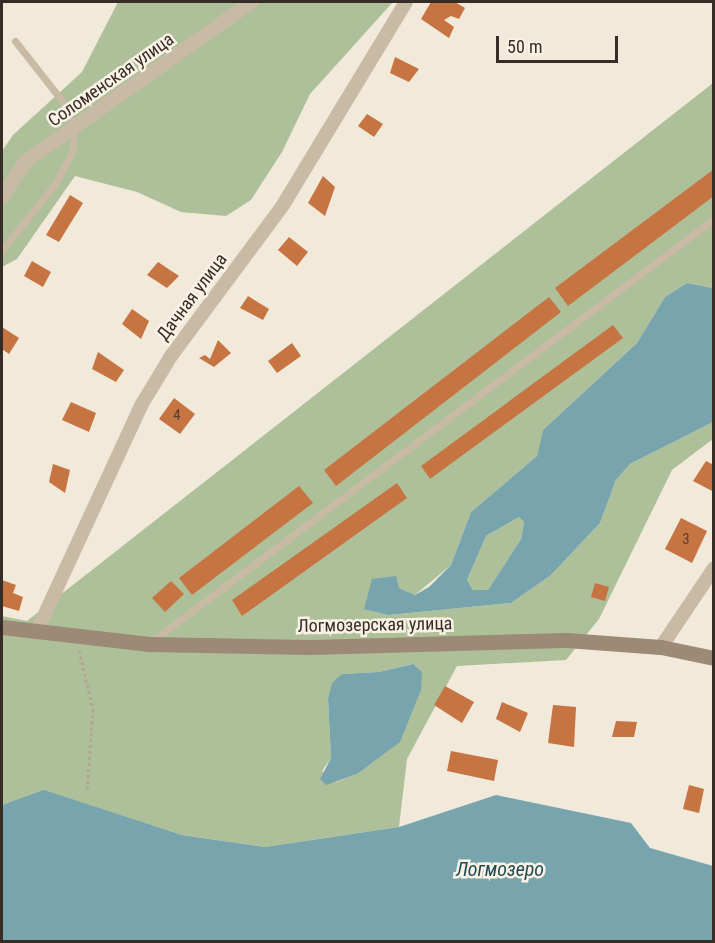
<!DOCTYPE html>
<html>
<head>
<meta charset="utf-8">
<style>
	body { margin:0 }
	#map { position:relative; width:715px; height:943px; overflow:hidden; background:#f1e9d9; font-family:"Roboto Condensed",sans-serif }
	div>[style] { position:absolute }
	.green>* { inset:0; background:#aec099 }
	.water>* { inset:0; background:#78a4ae }
	.building>* { inset:0; background:#c67442 }
	.path>* { height:3px; margin-top:-1.5px; transform-origin:0; background:repeating-linear-gradient(90deg,#b5a48f 0 3px,transparent 0 6px) }
	.lane>* { height:7px; margin:-3.5px; padding:0 3.5px; transform-origin:3.5px; border-radius:3.5px; background:#c9baa5 }
	.street>* { height:14px; margin:-7px; padding:0 7px; transform-origin:7px; border-radius:7px; background:#c9baa5 }
	.secondary>* { height:15px; margin:-7.5px; padding:0 7.5px; transform-origin:7.5px; border-radius:7.5px; background:#9c8976 }
	span { translate:-50% -50%; white-space:nowrap; text-align:center; line-height:1.15; -webkit-text-stroke:5px #f9f2e5; paint-order:stroke }
	.number-label { font-size:15px; color:#593f2d }
	.number-label span { -webkit-text-stroke-width:0 }
	.street-label { font-size:18px; color:#352d26 }
	.water-label { font-size:20px; color:#1c4a56; font-style:italic }
	.frame { position:absolute; inset:0; border:3px solid #352d26; pointer-events:none }
	.scale { position:absolute; left:496px; top:36px; width:122px; height:27px; box-sizing:border-box; border:3px solid #352d26; border-top:0; padding-left:8px; font-size:18px; line-height:21px; white-space:nowrap; color:#352d26; -webkit-text-stroke:4px #f9f2e5; paint-order:stroke }
</style>
</head>
<body>
<div id="map">
	<div class="green">
		<i style="clip-path:polygon(118px 2px,393px 2px,310px 94px,282px 152px,251px 200px,226px 216px,181px 212px,137px 192px,75px 176px,17px 259px,2px 267px,2px 151px,13px 135px,82px 72px)"></i>
		<i style="clip-path:polygon(evenodd,713px 83px,713px 288px,687px 283px,665px 297px,637px 343px,543px 430px,537px 456px,471px 512px,451px 565px,415px 595px,399px 588px,389px 615px,511px 603px,551px 575px,600px 523px,616px 480px,630px 464px,713px 422px,713px 439px,672px 470px,599px 619px,566px 660px,457px 666px,407px 759px,399px 827px,265px 847px,182px 835px,44px 791px,2px 805px,2px 616px,27px 621px,713px 83px,412px 664px,357px 774px,336px 782px,322px 771px,331px 758px,328px 699px,342px 674px,379px 672px,412px 664px)"></i>
		<i style="clip-path:polygon(519px 517px,524px 522px,521px 539px,488px 590px,473px 590px,467px 580px,486px 536px)"></i>
	</div>
	<div class="water">
		<i style="clip-path:polygon(evenodd,687px 283px,713px 288px,713px 422px,630px 464px,616px 480px,600px 523px,551px 575px,511px 603px,389px 615px,364px 609px,372px 579px,396px 576px,399px 588px,415px 595px,429px 587px,451px 565px,471px 512px,537px 456px,543px 430px,637px 343px,665px 297px,687px 283px,519px 517px,524px 522px,521px 539px,488px 590px,473px 590px,467px 580px,486px 536px,519px 517px)"></i>
		<i style="clip-path:polygon(413px 664px,422px 672px,421px 690px,400px 742px,357px 774px,326px 785px,320px 779px,331px 758px,328px 699px,332px 683px,342px 674px,379px 672px)"></i>
		<i style="clip-path:polygon(44px 790px,182px 835px,265px 847px,399px 827px,496px 795px,631px 823px,650px 848px,713px 866px,713px 941px,2px 941px,2px 805px)"></i>
	</div>
	<div class="building">
		<i style="clip-path:polygon(431px 2px,455px 2px,465px 8px,459px 19px,451px 16px,444px 20px,454px 27px,449px 38px,421px 19px)"></i>
		<i style="clip-path:polygon(395px 57px,419px 69px,409px 82px,390px 73px)"></i>
		<i style="clip-path:polygon(367px 114px,383px 124px,374px 137px,358px 126px)"></i>
		<i style="clip-path:polygon(714px 169px,714px 196px,568px 306px,555px 288px)"></i>
		<i style="clip-path:polygon(323px 176px,335px 187px,325px 216px,308px 203px)"></i>
		<i style="clip-path:polygon(70px 195px,83px 203px,59px 242px,46px 235px)"></i>
		<i style="clip-path:polygon(289px 237px,308px 252px,297px 266px,278px 250px)"></i>
		<i style="clip-path:polygon(32px 261px,51px 272px,43px 287px,24px 276px)"></i>
		<i style="clip-path:polygon(158px 262px,179px 276px,167px 288px,147px 275px)"></i>
		<i style="clip-path:polygon(248px 296px,269px 309px,263px 320px,240px 308px)"></i>
		<i style="clip-path:polygon(549px 297px,561px 312px,336px 486px,324px 470px)"></i>
		<i style="clip-path:polygon(132px 309px,149px 321px,141px 339px,122px 324px)"></i>
		<i style="clip-path:polygon(613px 325px,623px 338px,430px 479px,421px 466px)"></i>
		<i style="clip-path:polygon(2px 327px,19px 338px,9px 354px,2px 349px)"></i>
		<i style="clip-path:polygon(218px 340px,231px 353px,214px 367px,199px 358px,205px 355px,210px 359px)"></i>
		<i style="clip-path:polygon(292px 343px,301px 356px,277px 373px,268px 361px)"></i>
		<i style="clip-path:polygon(98px 352px,124px 370px,116px 382px,92px 369px)"></i>
		<i style="clip-path:polygon(174px 398px,195px 414px,180px 434px,159px 419px)"></i>
		<i style="clip-path:polygon(71px 402px,96px 413px,89px 432px,62px 420px)"></i>
		<i style="clip-path:polygon(706px 461px,714px 465px,714px 492px,693px 481px)"></i>
		<i style="clip-path:polygon(53px 464px,70px 470px,65px 493px,49px 482px)"></i>
		<i style="clip-path:polygon(397px 483px,407px 498px,242px 616px,232px 600px)"></i>
		<i style="clip-path:polygon(299px 486px,313px 503px,192px 595px,179px 578px)"></i>
		<i style="clip-path:polygon(681px 518px,707px 531px,692px 563px,665px 549px)"></i>
		<i style="clip-path:polygon(2px 580px,16px 585px,13px 593px,23px 597px,19px 611px,2px 606px)"></i>
		<i style="clip-path:polygon(171px 581px,184px 594px,165px 612px,152px 598px)"></i>
		<i style="clip-path:polygon(595px 583px,609px 587px,605px 601px,591px 597px)"></i>
		<i style="clip-path:polygon(445px 686px,474px 702px,462px 723px,434px 705px)"></i>
		<i style="clip-path:polygon(502px 702px,528px 713px,520px 732px,496px 719px)"></i>
		<i style="clip-path:polygon(553px 705px,576px 707px,574px 747px,548px 743px)"></i>
		<i style="clip-path:polygon(616px 721px,637px 722px,634px 737px,612px 737px)"></i>
		<i style="clip-path:polygon(451px 751px,498px 760px,494px 781px,447px 771px)"></i>
		<i style="clip-path:polygon(689px 785px,704px 789px,699px 813px,683px 809px)"></i>
	</div>
	<div class="path">
		<i style="left:79px;top:650px;width:61px;rotate:76.7deg"></i>
		<i style="left:93px;top:709px;width:83px;rotate:94.1deg"></i>
	</div>
	<div class="lane">
		<i style="left:2px;top:250px;width:85px;rotate:-51.2deg"></i>
		<i style="left:55px;top:184px;width:38px;rotate:-62deg"></i>
		<i style="left:73px;top:150px;width:21px;rotate:-87deg"></i>
		<i style="left:74px;top:129px;width:23px;rotate:-108deg"></i>
		<i style="left:67px;top:107px;width:84px;rotate:-128.2deg"></i>
		<i style="left:152px;top:641px;width:703px;rotate:-36.9deg"></i>
	</div>
	<div class="street">
		<i style="left:2px;top:197px;width:42px;rotate:-56.7deg"></i>
		<i style="left:25px;top:162px;width:278px;rotate:-35.2deg"></i>
		<i style="left:37px;top:631px;width:250px;rotate:-65.2deg"></i>
		<i style="left:142px;top:404px;width:56px;rotate:-58.9deg"></i>
		<i style="left:171px;top:356px;width:188px;rotate:-53.4deg"></i>
		<i style="left:283px;top:205px;width:237px;rotate:-58.8deg"></i>
		<i style="left:661px;top:647px;width:95px;rotate:-56.1deg"></i>
	</div>
	<div class="secondary">
		<i style="left:2px;top:627px;width:148px;rotate:6.6deg"></i>
		<i style="left:149px;top:644px;width:162px;rotate:1.1deg"></i>
		<i style="left:311px;top:647px;width:255px;rotate:-1.6deg"></i>
		<i style="left:566px;top:640px;width:95px;rotate:4.2deg"></i>
		<i style="left:661px;top:647px;width:54px;rotate:11.7deg"></i>
	</div>
	<div class="number-label">
		<span style="left:177px;top:416px">4</span>
		<span style="left:686px;top:540px">3</span>
	</div>
	<div class="street-label">
		<span style="left:111px;top:80px;rotate:-35deg">Соломенская улица</span>
		<span style="left:192px;top:297px;rotate:-53deg">Дачная улица</span>
		<span style="left:375px;top:625px;rotate:-1deg">Логмозерская улица</span>
	</div>
	<div class="water-label">
		<span style="left:500px;top:869px">Логмозеро</span>
	</div>
	<div class="frame"></div>
	<div class="scale">50 m</div>
</div>
</body>
</html>
